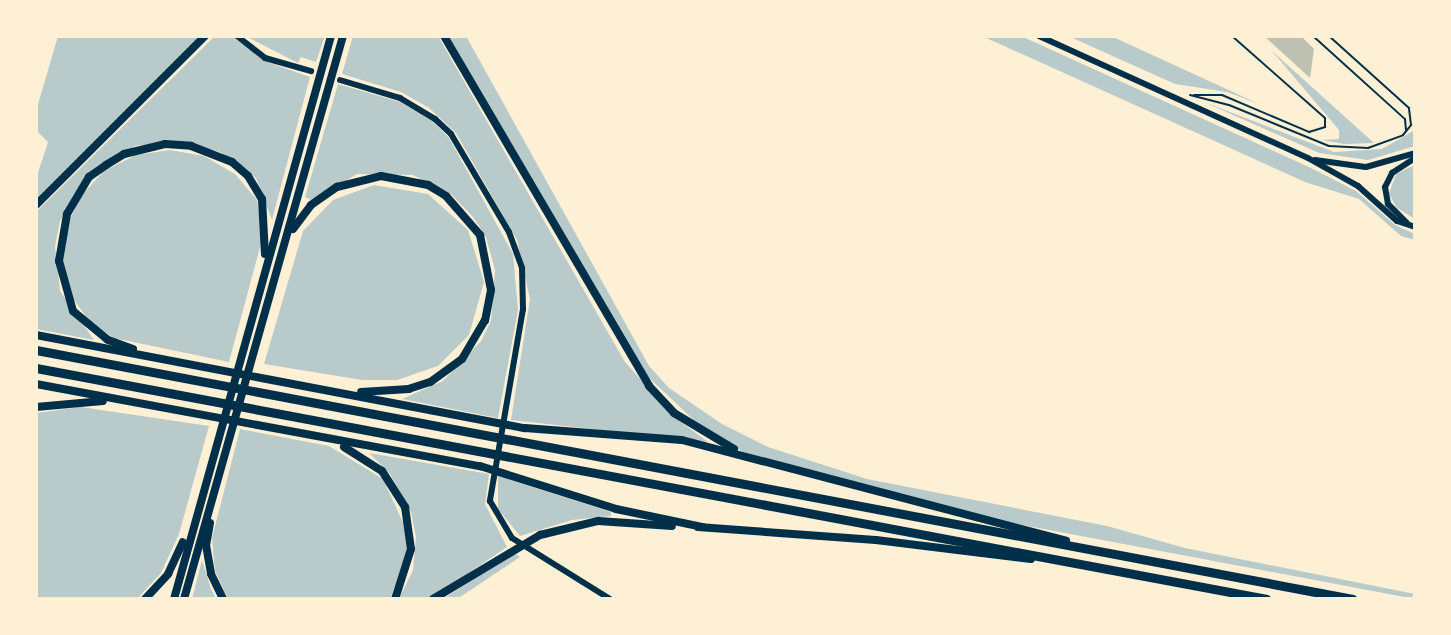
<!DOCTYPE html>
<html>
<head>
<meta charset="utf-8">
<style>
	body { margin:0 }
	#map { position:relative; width:1451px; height:635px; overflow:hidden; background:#fdf0d5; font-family:"Fira Sans",sans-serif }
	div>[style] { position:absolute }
	.green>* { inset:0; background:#b9caca }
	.building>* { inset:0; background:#bec0b2 }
	.service>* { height:2px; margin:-1px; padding:0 1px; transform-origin:1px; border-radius:1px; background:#003049 }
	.tertiary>* { height:6px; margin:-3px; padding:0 3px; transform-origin:3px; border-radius:3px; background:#003049 }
	.trunk>* { height:8px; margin:-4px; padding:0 4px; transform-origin:4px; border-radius:4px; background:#003049 }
	.motorway>* { height:9px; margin:-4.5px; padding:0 4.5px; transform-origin:4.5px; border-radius:4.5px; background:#003049 }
	span { translate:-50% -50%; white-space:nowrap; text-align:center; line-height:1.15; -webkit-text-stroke:6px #fdf0d5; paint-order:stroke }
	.frame { position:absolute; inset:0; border:38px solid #fdf0d5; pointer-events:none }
</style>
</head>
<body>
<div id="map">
	<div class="green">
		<i style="clip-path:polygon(58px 36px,200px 36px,36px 200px,36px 179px,48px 142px,36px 130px,36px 111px)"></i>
		<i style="clip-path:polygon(215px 36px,231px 36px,267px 62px,310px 77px,272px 220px,256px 178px,220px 152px,179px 141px,135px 146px,84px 179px,60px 221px,55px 246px,60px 291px,94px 340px,36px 329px,36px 212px)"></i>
		<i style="clip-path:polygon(245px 36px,325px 36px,316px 62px,301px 57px,298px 63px)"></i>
		<i style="clip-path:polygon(353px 36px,438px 36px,625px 362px,674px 417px,708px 442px,511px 420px,530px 299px,517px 240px,456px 133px,429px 108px,401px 92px,342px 74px)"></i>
		<i style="clip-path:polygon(448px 36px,466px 36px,649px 366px,669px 388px,722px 424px,768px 447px,867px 479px,1107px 526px,1185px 548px,1415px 594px,1415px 599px,949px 511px,746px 454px,700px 426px,645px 374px)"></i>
		<i style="clip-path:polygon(982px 36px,1021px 36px,1311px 168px,1356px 191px,1395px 225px,1415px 234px,1415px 240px,1401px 236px,1359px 199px,1305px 182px)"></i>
		<i style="clip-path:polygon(1068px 36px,1111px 36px,1259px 104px,1227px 92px,1175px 84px)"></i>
		<i style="clip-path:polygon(1272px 51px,1283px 61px,1374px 143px,1344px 144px,1322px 140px,1339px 139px,1339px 130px)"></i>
		<i style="clip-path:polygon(338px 84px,400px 102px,432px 121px,449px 138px,513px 254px,518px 310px,498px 418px,402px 399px,443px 381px,481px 341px,491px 321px,495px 270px,486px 237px,473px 217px,451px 194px,413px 175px,357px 174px,312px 201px,305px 197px)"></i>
		<i style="clip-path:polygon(1204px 102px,1334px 152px,1382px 149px,1415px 130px,1415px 146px,1368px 160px,1319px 153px)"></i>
		<i style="clip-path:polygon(170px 150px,204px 156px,235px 174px,257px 200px,263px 236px,229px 362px,114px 338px,92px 325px,72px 297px,63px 263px,66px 228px,81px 196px,104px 171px,136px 155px)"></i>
		<i style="clip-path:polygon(1415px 165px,1415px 219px,1397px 208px,1389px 194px,1396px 174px)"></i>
		<i style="clip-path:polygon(374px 185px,428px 194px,468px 230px,484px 282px,469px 335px,438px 366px,397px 380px,362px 380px,264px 364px,303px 231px,333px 200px)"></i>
		<i style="clip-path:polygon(81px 407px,209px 426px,179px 534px,161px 573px,137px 599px,36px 599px,36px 413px)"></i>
		<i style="clip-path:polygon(240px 429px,329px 446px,383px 479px,406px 529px,407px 551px,390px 599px,228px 599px,215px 571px,212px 538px)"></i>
		<i style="clip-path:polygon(369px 453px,489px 474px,485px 504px,507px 547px,430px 599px,399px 599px,413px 570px,416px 537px,411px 512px,390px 474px)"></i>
		<i style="clip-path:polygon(498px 476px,611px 512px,611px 516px,572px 520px,520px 536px,498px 509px)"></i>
		<i style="clip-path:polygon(514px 553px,520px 557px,457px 599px,443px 599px)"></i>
		<i style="clip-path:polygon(202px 560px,211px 589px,216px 599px,192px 599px)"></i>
	</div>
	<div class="building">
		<i style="clip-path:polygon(1264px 36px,1301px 36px,1314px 49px,1310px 78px)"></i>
	</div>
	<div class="service">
		<i style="left:1313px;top:36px;width:124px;rotate:42.1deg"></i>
		<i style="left:1405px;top:119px;width:12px;rotate:85deg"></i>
		<i style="left:1190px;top:95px;width:40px;rotate:14.4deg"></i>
		<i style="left:1229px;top:105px;width:108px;rotate:22.3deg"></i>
		<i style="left:1329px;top:146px;width:39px;rotate:3deg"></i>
		<i style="left:1368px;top:148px;width:37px;rotate:-20deg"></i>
		<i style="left:1403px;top:135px;width:13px;rotate:-51deg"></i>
		<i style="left:1411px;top:125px;width:17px;rotate:-97deg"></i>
		<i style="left:1409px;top:108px;width:108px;rotate:-138deg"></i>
		<i style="left:1194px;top:95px;width:28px"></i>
		<i style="left:1222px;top:95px;width:95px;rotate:23deg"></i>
		<i style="left:1309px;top:132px;width:17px;rotate:-17deg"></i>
		<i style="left:1325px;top:127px;width:9px;rotate:-90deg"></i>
		<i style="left:1325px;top:118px;width:124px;rotate:-138.6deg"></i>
	</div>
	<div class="tertiary">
		<i style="left:237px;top:36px;width:36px;rotate:38deg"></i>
		<i style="left:265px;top:58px;width:48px;rotate:15.8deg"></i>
		<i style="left:1039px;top:36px;width:295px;rotate:24.4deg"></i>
		<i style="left:1308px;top:158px;width:57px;rotate:29.2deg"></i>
		<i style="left:1358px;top:186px;width:52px;rotate:41.9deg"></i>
		<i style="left:1397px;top:221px;width:19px;rotate:18deg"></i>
		<i style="left:340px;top:80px;width:63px;rotate:16.7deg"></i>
		<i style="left:400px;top:98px;width:41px;rotate:31deg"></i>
		<i style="left:435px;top:119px;width:22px;rotate:43deg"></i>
		<i style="left:451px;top:134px;width:114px;rotate:59.4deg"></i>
		<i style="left:509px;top:232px;width:38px;rotate:70deg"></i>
		<i style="left:522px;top:268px;width:41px;rotate:88.6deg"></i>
		<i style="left:523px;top:309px;width:195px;rotate:99.8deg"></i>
		<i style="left:490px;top:501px;width:43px;rotate:59.3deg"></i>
		<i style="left:512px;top:538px;width:115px;rotate:31.9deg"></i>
		<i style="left:1315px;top:160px;width:51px;rotate:7.8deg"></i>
		<i style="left:1366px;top:167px;width:51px;rotate:-15.9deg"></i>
		<i style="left:1407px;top:223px;width:27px;rotate:-135deg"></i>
		<i style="left:1388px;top:204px;width:17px;rotate:-100deg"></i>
		<i style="left:1385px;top:187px;width:16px;rotate:-63deg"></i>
		<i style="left:1392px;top:173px;width:27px;rotate:-33deg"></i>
	</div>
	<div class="trunk">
		<i style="left:444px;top:36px;width:406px;rotate:59.6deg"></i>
		<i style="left:649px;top:386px;width:37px;rotate:47deg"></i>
		<i style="left:674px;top:413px;width:70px;rotate:31deg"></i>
		<i style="left:36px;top:205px;width:239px;rotate:-45deg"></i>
		<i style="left:293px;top:229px;width:30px;rotate:-53deg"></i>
		<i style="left:311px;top:205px;width:32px;rotate:-35deg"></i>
		<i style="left:337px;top:187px;width:45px;rotate:-14deg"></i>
		<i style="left:381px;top:176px;width:48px;rotate:10.8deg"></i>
		<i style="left:428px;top:185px;width:21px;rotate:31deg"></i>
		<i style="left:446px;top:196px;width:52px;rotate:48.9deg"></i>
		<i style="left:480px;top:235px;width:56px;rotate:78.7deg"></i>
		<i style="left:491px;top:290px;width:31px;rotate:101deg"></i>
		<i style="left:485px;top:320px;width:45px;rotate:120.5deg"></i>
		<i style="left:462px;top:359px;width:39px;rotate:144deg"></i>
		<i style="left:430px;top:382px;width:22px;rotate:162deg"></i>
		<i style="left:409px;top:389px;width:48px;rotate:176.4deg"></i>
		<i style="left:36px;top:335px;width:498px;rotate:10.8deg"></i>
		<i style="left:525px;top:428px;width:157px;rotate:4.4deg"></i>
		<i style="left:682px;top:440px;width:397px;rotate:14.7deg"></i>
		<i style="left:133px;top:349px;width:27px;rotate:-160deg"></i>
		<i style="left:108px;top:340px;width:45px;rotate:-140.4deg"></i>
		<i style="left:73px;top:311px;width:52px;rotate:-105.6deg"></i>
		<i style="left:59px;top:261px;width:48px;rotate:-80.3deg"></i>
		<i style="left:67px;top:214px;width:43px;rotate:-59.3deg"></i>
		<i style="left:89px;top:177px;width:21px;rotate:-35deg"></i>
		<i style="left:106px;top:165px;width:21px;rotate:-31deg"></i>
		<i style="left:124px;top:154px;width:42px;rotate:-13.7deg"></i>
		<i style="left:165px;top:144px;width:26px;rotate:4deg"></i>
		<i style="left:191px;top:146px;width:44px;rotate:21.3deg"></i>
		<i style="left:232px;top:162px;width:21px;rotate:41deg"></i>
		<i style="left:248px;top:176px;width:27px;rotate:59deg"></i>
		<i style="left:262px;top:199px;width:55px;rotate:86.9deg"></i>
		<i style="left:36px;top:384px;width:452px;rotate:10.5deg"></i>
		<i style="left:480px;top:466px;width:143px;rotate:17.5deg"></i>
		<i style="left:616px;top:509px;width:89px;rotate:11.7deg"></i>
		<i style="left:36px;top:407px;width:67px;rotate:-5.1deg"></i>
		<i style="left:344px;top:447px;width:45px;rotate:32.3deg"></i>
		<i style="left:382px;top:471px;width:43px;rotate:57.4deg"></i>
		<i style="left:405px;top:507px;width:42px;rotate:81.9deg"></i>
		<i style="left:411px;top:549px;width:52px;rotate:107.7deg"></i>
		<i style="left:210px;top:523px;width:22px;rotate:100deg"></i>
		<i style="left:206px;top:545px;width:29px;rotate:80deg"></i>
		<i style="left:211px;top:574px;width:28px;rotate:64deg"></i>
		<i style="left:698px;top:527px;width:178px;rotate:4.2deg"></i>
		<i style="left:876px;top:540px;width:156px;rotate:7deg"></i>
		<i style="left:145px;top:599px;width:34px;rotate:-47deg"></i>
		<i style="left:168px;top:574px;width:35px;rotate:-65deg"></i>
		<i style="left:174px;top:599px;width:584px;rotate:-74.42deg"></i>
		<i style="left:184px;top:599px;width:585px;rotate:-74.23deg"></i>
		<i style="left:433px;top:599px;width:125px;rotate:-30.9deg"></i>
		<i style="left:540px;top:535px;width:60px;rotate:-13.6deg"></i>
		<i style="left:598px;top:521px;width:74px;rotate:3.9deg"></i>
	</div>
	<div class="motorway">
		<i style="left:36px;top:350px;width:1340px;rotate:10.71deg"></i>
		<i style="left:36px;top:368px;width:1252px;rotate:10.63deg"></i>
	</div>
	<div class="frame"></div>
</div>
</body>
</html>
